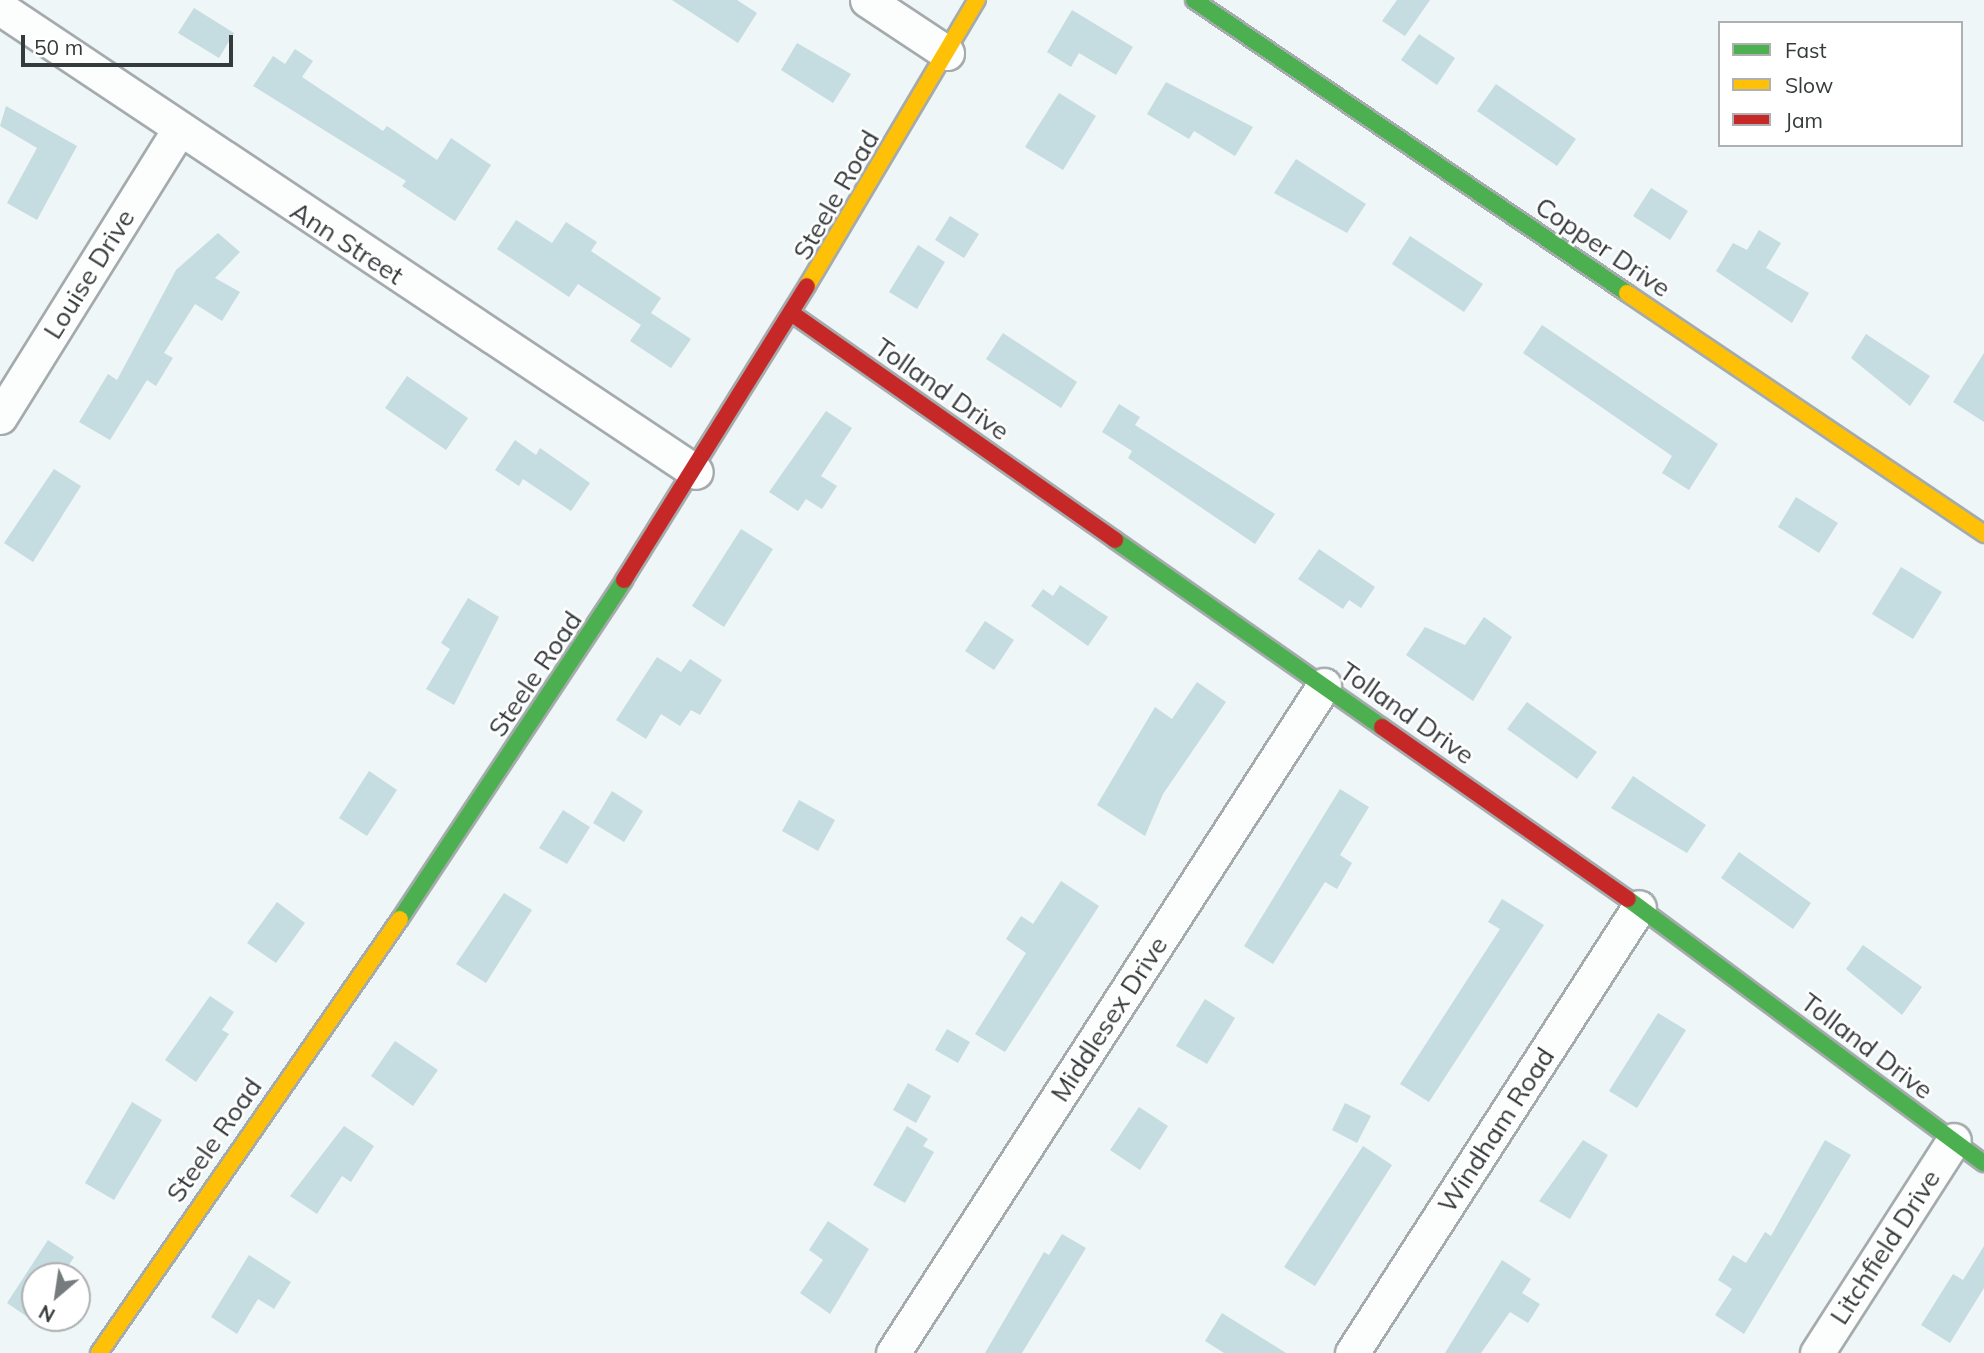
<!DOCTYPE html>
<html>
<head>
<meta charset="utf-8">
<style>
	body { margin:0 }
	#map { position:relative; width:1984px; height:1353px; overflow:hidden; background:#eef6f8; font-family:Mulish,sans-serif }
	div>[style] { position:absolute }
	.building>* { inset:0; background:#c5dce0 }
	.roads { filter:drop-shadow(2px 0 #a5abac) drop-shadow(-2px 0 #a5abac) drop-shadow(0 2px #a5abac) drop-shadow(0 -2px #a5abac) }
	.street>* { height:33px; margin:-16.5px; padding:0 16.5px; transform-origin:16.5px; border-radius:16.5px; background:#fcfefe }
	.fast>* { height:16px; margin:-8px; padding:0 8px; transform-origin:8px; border-radius:8px; background:#4caf50 }
	.slow>* { height:16px; margin:-8px; padding:0 8px; transform-origin:8px; border-radius:8px; background:#ffc107 }
	.jam>* { height:16px; margin:-8px; padding:0 8px; transform-origin:8px; border-radius:8px; background:#c62828 }
	span { translate:-50% -50%; white-space:nowrap; text-align:center; line-height:1.15; -webkit-text-stroke:5px #fff; paint-order:stroke }
	.street-label { font-size:26px; color:#353a3b }
	.legend { position:absolute; left:1718px; top:21px; width:245px; height:126px; box-sizing:border-box; background:#fff; border:2px solid #aeb0b1; margin:0; padding:9px 12px; list-style:none; font-size:21px; color:#353a3b }
	.legend li { display:flex; align-items:center; gap:14px; height:35px }
	.legend b { width:35px; border:2px solid #aeb0b1 }
	.north { position:absolute; left:21px; top:1262px; width:70px; height:70px; box-sizing:border-box; background:#fff; border:2px solid #aeb0b1; border-radius:50%; rotate:209deg; font-size:19px; font-weight:700; line-height:28px; text-align:center; color:#353a3b }
	.north::after { content:''; display:block; margin:auto; width:24px; height:32px; background:#767c7d; clip-path:polygon(50% 0,100% 100%,50% 72%,0 100%) }
	.scale { position:absolute; left:21px; top:35px; width:212px; height:32px; box-sizing:border-box; border:4px solid #353a3b; border-top:0; padding-left:9px; font-size:21px; line-height:24px; white-space:nowrap; color:#353a3b; -webkit-text-stroke:5px #fff; paint-order:stroke }
</style>
</head>
<body>
<div id="map">
	<div class="building">
		<i style="clip-path:polygon(672px 0,737px 0,757px 13px,738px 43px)"></i>
		<i style="clip-path:polygon(1397px 0,1430px 0,1405px 36px,1382px 21px)"></i>
		<i style="clip-path:polygon(194px 8px,234px 33px,219px 58px,178px 33px)"></i>
		<i style="clip-path:polygon(1072px 10px,1133px 47px,1116px 75px,1079px 53px,1071px 67px,1047px 52px)"></i>
		<i style="clip-path:polygon(1419px 34px,1455px 58px,1437px 85px,1401px 60px)"></i>
		<i style="clip-path:polygon(797px 43px,851px 74px,833px 103px,781px 70px)"></i>
		<i style="clip-path:polygon(295px 49px,313px 61px,302px 77px,383px 131px,387px 126px,437px 160px,451px 138px,491px 165px,455px 221px,402px 186px,406px 181px,253px 86px,273px 56px,285px 64px)"></i>
		<i style="clip-path:polygon(1166px 82px,1253px 127px,1235px 156px,1194px 131px,1189px 139px,1147px 114px)"></i>
		<i style="clip-path:polygon(1496px 84px,1576px 139px,1557px 166px,1477px 111px)"></i>
		<i style="clip-path:polygon(1059px 93px,1096px 116px,1063px 170px,1025px 147px)"></i>
		<i style="clip-path:polygon(6px 106px,77px 146px,37px 220px,7px 203px,37px 148px,0 126px)"></i>
		<i style="clip-path:polygon(1296px 159px,1366px 204px,1347px 233px,1274px 193px)"></i>
		<i style="clip-path:polygon(1651px 188px,1688px 211px,1670px 240px,1633px 216px)"></i>
		<i style="clip-path:polygon(950px 216px,979px 234px,964px 258px,935px 240px)"></i>
		<i style="clip-path:polygon(516px 220px,552px 243px,566px 222px,597px 242px,591px 251px,661px 298px,651px 313px,691px 339px,671px 368px,630px 341px,641px 325px,578px 284px,569px 297px,497px 249px)"></i>
		<i style="clip-path:polygon(1759px 230px,1781px 243px,1766px 268px,1809px 293px,1792px 323px,1716px 271px,1733px 243px,1747px 250px)"></i>
		<i style="clip-path:polygon(218px 233px,240px 252px,215px 278px,240px 292px,222px 321px,195px 304px,164px 353px,173px 358px,156px 386px,147px 380px,110px 440px,79px 422px,108px 374px,117px 380px,176px 270px)"></i>
		<i style="clip-path:polygon(1410px 236px,1483px 284px,1464px 312px,1392px 264px)"></i>
		<i style="clip-path:polygon(918px 245px,945px 262px,917px 309px,889px 292px)"></i>
		<i style="clip-path:polygon(1542px 325px,1718px 444px,1689px 490px,1662px 473px,1672px 456px,1523px 353px)"></i>
		<i style="clip-path:polygon(1003px 333px,1077px 382px,1061px 408px,986px 359px)"></i>
		<i style="clip-path:polygon(1866px 334px,1930px 376px,1910px 406px,1851px 358px)"></i>
		<i style="clip-path:polygon(1984px 353px,1984px 422px,1953px 402px)"></i>
		<i style="clip-path:polygon(407px 376px,468px 418px,446px 450px,385px 408px)"></i>
		<i style="clip-path:polygon(1119px 404px,1140px 417px,1135px 425px,1275px 514px,1255px 544px,1128px 458px,1132px 451px,1102px 432px)"></i>
		<i style="clip-path:polygon(826px 411px,852px 428px,821px 476px,837px 486px,822px 509px,806px 499px,798px 511px,769px 492px)"></i>
		<i style="clip-path:polygon(515px 440px,536px 455px,540px 448px,590px 483px,571px 511px,523px 479px,519px 486px,495px 470px)"></i>
		<i style="clip-path:polygon(54px 469px,81px 486px,33px 562px,4px 543px)"></i>
		<i style="clip-path:polygon(1796px 497px,1838px 523px,1819px 553px,1778px 527px)"></i>
		<i style="clip-path:polygon(741px 529px,773px 549px,724px 627px,692px 606px)"></i>
		<i style="clip-path:polygon(1319px 549px,1375px 587px,1361px 608px,1349px 600px,1343px 609px,1298px 579px)"></i>
		<i style="clip-path:polygon(1901px 567px,1942px 592px,1913px 639px,1872px 614px)"></i>
		<i style="clip-path:polygon(1060px 585px,1108px 617px,1088px 646px,1031px 606px,1043px 589px,1053px 596px)"></i>
		<i style="clip-path:polygon(468px 598px,499px 617px,454px 705px,426px 689px,450px 649px,441px 643px)"></i>
		<i style="clip-path:polygon(1484px 617px,1512px 637px,1473px 701px,1406px 655px,1425px 627px,1465px 645px)"></i>
		<i style="clip-path:polygon(985px 621px,1014px 640px,994px 670px,965px 651px)"></i>
		<i style="clip-path:polygon(657px 657px,681px 672px,690px 659px,722px 680px,700px 715px,691px 710px,680px 726px,661px 714px,646px 739px,616px 720px)"></i>
		<i style="clip-path:polygon(1197px 682px,1226px 702px,1163px 794px,1145px 836px,1097px 805px,1155px 707px,1172px 719px)"></i>
		<i style="clip-path:polygon(1527px 702px,1597px 752px,1577px 779px,1507px 729px)"></i>
		<i style="clip-path:polygon(369px 771px,397px 790px,367px 836px,339px 818px)"></i>
		<i style="clip-path:polygon(1633px 776px,1706px 825px,1687px 853px,1611px 808px)"></i>
		<i style="clip-path:polygon(1340px 789px,1369px 807px,1340px 855px,1352px 863px,1337px 889px,1325px 882px,1273px 964px,1244px 946px)"></i>
		<i style="clip-path:polygon(612px 791px,643px 811px,624px 842px,593px 823px)"></i>
		<i style="clip-path:polygon(799px 800px,835px 820px,818px 851px,782px 831px)"></i>
		<i style="clip-path:polygon(563px 810px,590px 827px,567px 864px,539px 848px)"></i>
		<i style="clip-path:polygon(1739px 852px,1811px 903px,1793px 929px,1721px 878px)"></i>
		<i style="clip-path:polygon(1061px 881px,1099px 906px,1005px 1052px,975px 1034px,1026px 953px,1006px 939px,1021px 916px,1033px 924px)"></i>
		<i style="clip-path:polygon(504px 893px,532px 910px,486px 983px,456px 964px)"></i>
		<i style="clip-path:polygon(1502px 899px,1544px 925px,1429px 1102px,1400px 1084px,1500px 929px,1488px 922px)"></i>
		<i style="clip-path:polygon(277px 902px,305px 923px,276px 963px,247px 943px)"></i>
		<i style="clip-path:polygon(1863px 945px,1922px 987px,1902px 1015px,1846px 969px)"></i>
		<i style="clip-path:polygon(210px 996px,234px 1012px,222px 1030px,229px 1034px,196px 1082px,165px 1060px)"></i>
		<i style="clip-path:polygon(1205px 999px,1235px 1018px,1207px 1064px,1176px 1046px)"></i>
		<i style="clip-path:polygon(1658px 1013px,1686px 1030px,1637px 1108px,1609px 1091px)"></i>
		<i style="clip-path:polygon(947px 1029px,970px 1042px,958px 1063px,935px 1050px)"></i>
		<i style="clip-path:polygon(395px 1041px,438px 1070px,413px 1106px,371px 1076px)"></i>
		<i style="clip-path:polygon(908px 1083px,931px 1096px,916px 1123px,893px 1110px)"></i>
		<i style="clip-path:polygon(132px 1102px,162px 1120px,114px 1200px,85px 1183px)"></i>
		<i style="clip-path:polygon(1345px 1103px,1371px 1116px,1357px 1143px,1332px 1130px)"></i>
		<i style="clip-path:polygon(1139px 1107px,1168px 1126px,1140px 1170px,1110px 1150px)"></i>
		<i style="clip-path:polygon(344px 1126px,374px 1146px,351px 1182px,342px 1176px,317px 1214px,290px 1196px)"></i>
		<i style="clip-path:polygon(907px 1126px,928px 1139px,923px 1146px,934px 1152px,905px 1203px,873px 1185px)"></i>
		<i style="clip-path:polygon(1583px 1140px,1608px 1155px,1570px 1219px,1539px 1201px)"></i>
		<i style="clip-path:polygon(1825px 1140px,1851px 1155px,1744px 1334px,1715px 1315px,1732px 1289px,1718px 1280px,1733px 1255px,1746px 1263px,1765px 1232px,1771px 1236px)"></i>
		<i style="clip-path:polygon(1363px 1146px,1392px 1165px,1315px 1286px,1284px 1267px)"></i>
		<i style="clip-path:polygon(828px 1221px,869px 1249px,830px 1314px,800px 1293px,823px 1260px,809px 1250px)"></i>
		<i style="clip-path:polygon(1062px 1234px,1086px 1248px,1022px 1353px,985px 1353px,1044px 1252px,1049px 1255px)"></i>
		<i style="clip-path:polygon(48px 1240px,74px 1257px,62px 1276px,35px 1276px,35px 1322px,7px 1303px)"></i>
		<i style="clip-path:polygon(1984px 1246px,1984px 1288px,1950px 1343px,1921px 1325px,1953px 1274px,1963px 1280px)"></i>
		<i style="clip-path:polygon(249px 1255px,291px 1282px,274px 1309px,258px 1299px,237px 1334px,211px 1317px)"></i>
		<i style="clip-path:polygon(1502px 1260px,1531px 1279px,1522px 1293px,1540px 1304px,1528px 1323px,1510px 1312px,1481px 1353px,1445px 1353px)"></i>
		<i style="clip-path:polygon(1222px 1313px,1286px 1353px,1224px 1353px,1205px 1341px)"></i>
	</div>
	<div class="roads">
		<div class="street">
			<i style="left:867px;top:0;width:96px;rotate:33.5deg"></i>
			<i style="left:0;top:8px;width:836px;rotate:33.69deg"></i>
			<i style="left:0;top:417px;width:337px;rotate:-58.1deg"></i>
			<i style="left:893px;top:1353px;width:795px;rotate:-57.17deg"></i>
			<i style="left:1352px;top:1353px;width:530px;rotate:-57.24deg"></i>
			<i style="left:1817px;top:1353px;width:253px;rotate:-57.3deg"></i>
		</div>
		<div class="fast">
			<i style="left:1194px;top:0;width:523px;rotate:34.09deg"></i>
			<i style="left:1115px;top:540px;width:326px;rotate:35deg"></i>
			<i style="left:1628px;top:899px;width:443px;rotate:36.6deg"></i>
			<i style="left:400px;top:919px;width:406px;rotate:-56.5deg"></i>
		</div>
		<div class="slow">
			<i style="left:807px;top:286px;width:333px;rotate:-59.3deg"></i>
			<i style="left:1627px;top:293px;width:431px;rotate:34deg"></i>
			<i style="left:99px;top:1353px;width:528px;rotate:-55.26deg"></i>
		</div>
		<div class="jam">
			<i style="left:794px;top:315px;width:392px;rotate:35deg"></i>
			<i style="left:624px;top:580px;width:346px;rotate:-58.1deg"></i>
			<i style="left:1382px;top:727px;width:300px;rotate:35deg"></i>
		</div>
	</div>
	<div class="street-label">
		<span style="left:836px;top:195px;rotate:-60deg">Steele Road</span>
		<span style="left:347px;top:243px;rotate:33deg">Ann Street</span>
		<span style="left:1603px;top:247px;rotate:34deg">Copper Drive</span>
		<span style="left:89px;top:274px;rotate:-58deg">Louise Drive</span>
		<span style="left:942px;top:389px;rotate:35deg">Tolland Drive</span>
		<span style="left:535px;top:674px;rotate:-56deg">Steele Road</span>
		<span style="left:1407px;top:713px;rotate:35deg">Tolland Drive</span>
		<span style="left:1109px;top:1019px;rotate:-57deg">Middlesex Drive</span>
		<span style="left:1867px;top:1046px;rotate:37deg">Tolland Drive</span>
		<span style="left:1496px;top:1130px;rotate:-57deg">Windham Road</span>
		<span style="left:214px;top:1140px;rotate:-55deg">Steele Road</span>
		<span style="left:1885px;top:1247px;rotate:-57deg">Litchfield Drive</span>
	</div>
	<ul class="legend">
	<li><b style="height:9px;background:#4caf50"></b>Fast</li>
	<li><b style="height:9px;background:#ffc107"></b>Slow</li>
	<li><b style="height:9px;background:#c62828"></b>Jam</li>
	</ul>
	<div class="north">N</div>
	<div class="scale">50 m</div>
</div>
</body>
</html>
